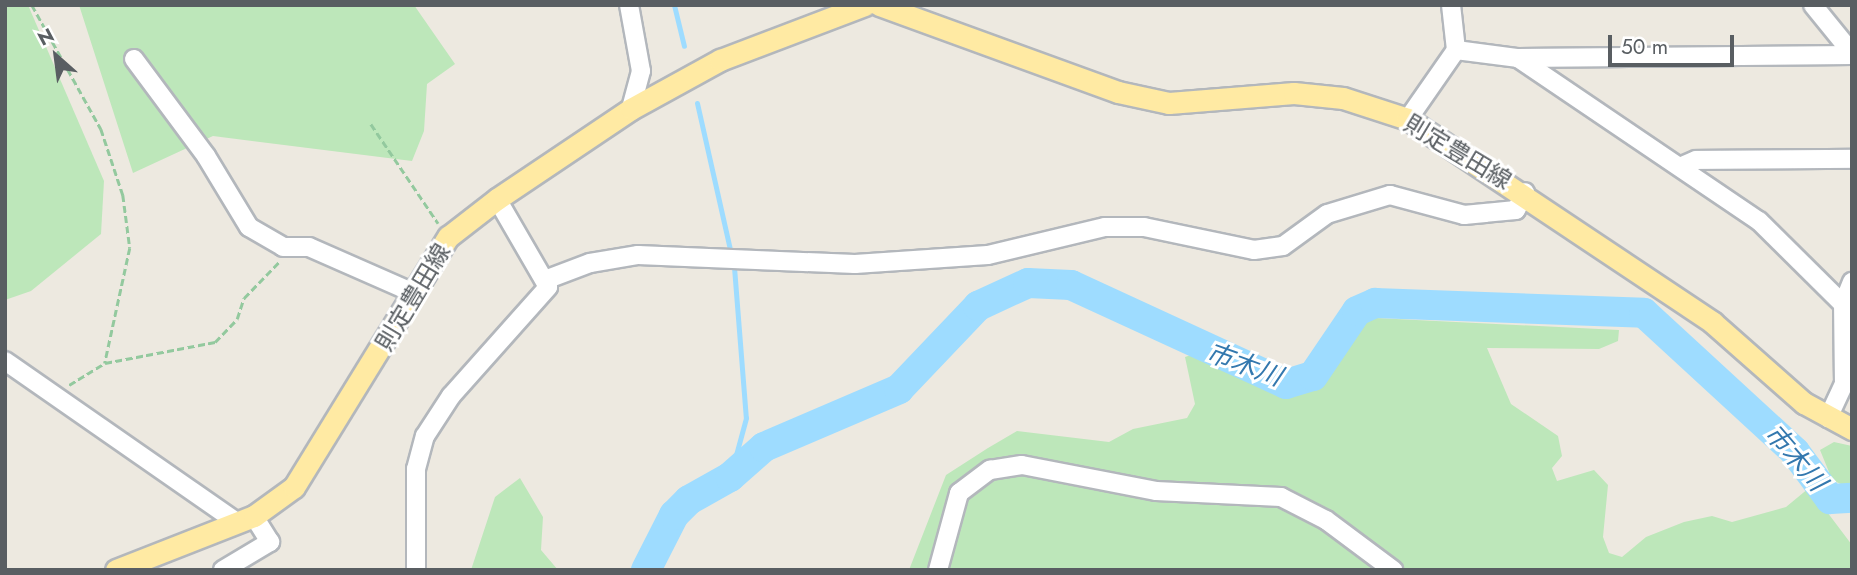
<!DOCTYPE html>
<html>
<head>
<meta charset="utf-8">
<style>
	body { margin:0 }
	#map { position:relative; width:1857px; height:575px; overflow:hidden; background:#ede9e0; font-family:Jost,"Noto Sans JP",sans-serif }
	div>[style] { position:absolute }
	.green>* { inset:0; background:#bde7ba }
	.stream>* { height:5px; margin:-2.5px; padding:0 2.5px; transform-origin:2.5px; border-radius:2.5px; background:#9edcff }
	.river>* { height:30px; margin:-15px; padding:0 15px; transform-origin:15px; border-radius:15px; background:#9edcff }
	.path>* { height:2.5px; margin-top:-1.25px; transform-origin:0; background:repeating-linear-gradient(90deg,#93c99e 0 7px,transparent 0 10.5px) }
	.roads { filter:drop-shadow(2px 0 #b3b7bc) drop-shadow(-2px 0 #b3b7bc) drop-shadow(0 2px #b3b7bc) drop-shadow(0 -2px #b3b7bc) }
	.minor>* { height:18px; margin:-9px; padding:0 9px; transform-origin:9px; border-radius:9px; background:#fff }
	.major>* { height:21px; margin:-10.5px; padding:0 10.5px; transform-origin:10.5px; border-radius:10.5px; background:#ffeaa3 }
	span { translate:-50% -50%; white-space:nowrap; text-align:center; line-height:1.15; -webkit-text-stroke:6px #fff; paint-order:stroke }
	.street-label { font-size:24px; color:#595e62 }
	.water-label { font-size:26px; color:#3378ae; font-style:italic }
	.frame { position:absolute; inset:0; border:7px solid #595e62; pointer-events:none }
	.north { position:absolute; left:21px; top:21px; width:70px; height:70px; -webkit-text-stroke:5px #fff; paint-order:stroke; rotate:332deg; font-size:19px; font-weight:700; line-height:28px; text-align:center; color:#595e62 }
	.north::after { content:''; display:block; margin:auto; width:24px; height:32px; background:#595e62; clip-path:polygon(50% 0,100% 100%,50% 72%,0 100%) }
	.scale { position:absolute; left:1608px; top:35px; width:126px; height:32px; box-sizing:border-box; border:4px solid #595e62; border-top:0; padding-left:9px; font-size:21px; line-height:24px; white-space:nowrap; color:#595e62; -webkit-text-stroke:5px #fff; paint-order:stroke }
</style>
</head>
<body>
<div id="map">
	<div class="green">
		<i style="clip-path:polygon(5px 5px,28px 5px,104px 181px,101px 234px,31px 291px,5px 300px)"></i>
		<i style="clip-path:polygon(79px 5px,414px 5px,455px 64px,427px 84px,424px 131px,412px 161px,213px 136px,133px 173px)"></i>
		<i style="clip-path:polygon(1367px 309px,1376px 318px,1619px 330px,1618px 341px,1599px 349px,1487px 348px,1511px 404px,1558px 436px,1562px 456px,1552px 468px,1557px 481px,1594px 470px,1608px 485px,1603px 537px,1609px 553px,1622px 557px,1646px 537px,1684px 522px,1712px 516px,1732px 522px,1786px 507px,1809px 488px,1852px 545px,1852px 570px,909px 570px,946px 475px,988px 448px,1017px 431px,1109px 442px,1133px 429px,1187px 418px,1195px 404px,1185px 357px,1194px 354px,1280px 388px,1303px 385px,1329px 367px,1351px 324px)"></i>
		<i style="clip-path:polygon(1834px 442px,1852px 446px,1852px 489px,1823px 476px,1829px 472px,1820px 450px)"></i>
		<i style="clip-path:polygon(520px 478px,543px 517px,541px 550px,558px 570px,471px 570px,495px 497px)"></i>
	</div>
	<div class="stream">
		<i style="left:674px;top:5px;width:42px;rotate:76.3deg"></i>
		<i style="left:697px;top:103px;width:168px;rotate:77.3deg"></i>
		<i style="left:734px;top:267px;width:151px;rotate:85.5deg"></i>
		<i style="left:746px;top:418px;width:61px;rotate:105.2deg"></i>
	</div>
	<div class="river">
		<i style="left:646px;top:570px;width:62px;rotate:-63deg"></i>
		<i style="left:674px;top:515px;width:21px;rotate:-45deg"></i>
		<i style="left:689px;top:500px;width:47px;rotate:-29.3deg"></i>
		<i style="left:730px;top:477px;width:45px;rotate:-41.4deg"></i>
		<i style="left:764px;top:447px;width:147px;rotate:-23.2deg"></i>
		<i style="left:899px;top:389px;width:115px;rotate:-46.4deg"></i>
		<i style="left:978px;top:306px;width:55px;rotate:-24.7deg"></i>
		<i style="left:1028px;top:283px;width:43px;rotate:2.7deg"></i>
		<i style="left:1071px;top:285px;width:237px;rotate:24.7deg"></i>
		<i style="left:1286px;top:384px;width:28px;rotate:-17deg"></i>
		<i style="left:1313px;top:376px;width:78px;rotate:-55.9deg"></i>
		<i style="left:1357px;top:311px;width:20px;rotate:-24deg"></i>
		<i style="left:1375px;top:303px;width:269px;rotate:2.1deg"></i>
		<i style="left:1644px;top:313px;width:205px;rotate:42.6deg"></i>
		<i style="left:1795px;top:452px;width:59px;rotate:53.3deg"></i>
		<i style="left:1830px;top:499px;width:22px;rotate:-3deg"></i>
	</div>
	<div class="path">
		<i style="left:32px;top:5px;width:142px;rotate:60.9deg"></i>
		<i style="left:101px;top:129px;width:70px;rotate:71.6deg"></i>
		<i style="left:123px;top:195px;width:53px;rotate:82.5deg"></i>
		<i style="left:130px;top:248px;width:118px;rotate:102.3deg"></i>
		<i style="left:371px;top:124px;width:120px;rotate:55.9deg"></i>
		<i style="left:69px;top:385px;width:42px;rotate:-31.4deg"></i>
		<i style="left:105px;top:363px;width:112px;rotate:-10.8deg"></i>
		<i style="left:215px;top:342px;width:32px;rotate:-46deg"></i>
		<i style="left:237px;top:319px;width:22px;rotate:-72deg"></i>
		<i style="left:244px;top:298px;width:50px;rotate:-45.8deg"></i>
	</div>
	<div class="roads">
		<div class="minor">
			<i style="left:629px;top:5px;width:67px;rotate:79.7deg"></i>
			<i style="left:641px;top:71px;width:39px;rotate:105deg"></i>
			<i style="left:1813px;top:5px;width:62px;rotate:50.9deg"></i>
			<i style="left:1456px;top:50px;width:63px;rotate:7.4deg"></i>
			<i style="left:1518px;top:58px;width:334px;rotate:-0.5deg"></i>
			<i style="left:1518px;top:58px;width:291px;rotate:34.1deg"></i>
			<i style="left:1759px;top:221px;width:118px;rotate:44.7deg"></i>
			<i style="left:134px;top:59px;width:121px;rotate:53.4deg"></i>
			<i style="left:206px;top:156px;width:83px;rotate:58.8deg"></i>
			<i style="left:249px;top:227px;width:39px;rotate:30deg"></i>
			<i style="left:283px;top:247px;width:26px"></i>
			<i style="left:309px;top:247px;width:115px;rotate:23.7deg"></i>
			<i style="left:1408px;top:119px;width:84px;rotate:-55.2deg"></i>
			<i style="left:1456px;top:50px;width:45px;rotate:-96.3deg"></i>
			<i style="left:1682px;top:166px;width:15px;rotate:-23deg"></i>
			<i style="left:1696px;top:160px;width:156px;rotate:-0.4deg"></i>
			<i style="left:545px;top:280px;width:48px;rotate:-20.7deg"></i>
			<i style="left:590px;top:263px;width:49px;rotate:-9.5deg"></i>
			<i style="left:638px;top:255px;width:217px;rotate:2.4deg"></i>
			<i style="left:855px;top:264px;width:133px;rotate:-3.9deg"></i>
			<i style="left:988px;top:255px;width:120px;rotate:-13.5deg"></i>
			<i style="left:1105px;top:227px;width:39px"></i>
			<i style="left:1144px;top:227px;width:112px;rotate:11.8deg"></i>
			<i style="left:1254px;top:250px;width:29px;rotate:-8deg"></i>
			<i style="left:1283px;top:246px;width:54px;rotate:-36deg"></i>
			<i style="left:1327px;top:214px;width:66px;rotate:-16.8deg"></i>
			<i style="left:1390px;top:195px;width:77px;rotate:15.1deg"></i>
			<i style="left:1464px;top:215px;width:52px;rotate:-5.5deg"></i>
			<i style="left:1516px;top:210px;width:20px;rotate:-63deg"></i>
			<i style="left:5px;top:361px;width:282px;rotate:34.8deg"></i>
			<i style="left:1828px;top:418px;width:38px;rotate:-65deg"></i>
			<i style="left:1844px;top:384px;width:80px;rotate:-90.7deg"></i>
			<i style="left:1843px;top:304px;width:24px;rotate:-68deg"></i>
			<i style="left:223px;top:570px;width:55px;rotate:-30.8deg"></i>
			<i style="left:270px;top:542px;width:31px;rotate:-122deg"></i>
			<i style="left:416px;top:570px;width:101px;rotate:-90deg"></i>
			<i style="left:416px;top:469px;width:34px;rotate:-75deg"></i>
			<i style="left:425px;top:436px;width:48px;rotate:-57deg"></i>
			<i style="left:451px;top:396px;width:146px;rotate:-48.3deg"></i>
			<i style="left:548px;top:287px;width:102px;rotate:-120.1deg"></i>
			<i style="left:938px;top:570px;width:80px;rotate:-74.7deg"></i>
			<i style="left:959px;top:493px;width:39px;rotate:-37deg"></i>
			<i style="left:990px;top:470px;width:32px;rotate:-9deg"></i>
			<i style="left:1022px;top:465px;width:136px;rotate:11deg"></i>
			<i style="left:1156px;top:491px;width:125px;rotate:2.7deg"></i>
			<i style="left:1281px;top:497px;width:51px;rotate:27.1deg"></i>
			<i style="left:1326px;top:520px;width:84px;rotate:36.7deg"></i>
		</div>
		<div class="major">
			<i style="left:879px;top:5px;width:254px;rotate:20deg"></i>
			<i style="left:1118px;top:92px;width:52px;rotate:12.2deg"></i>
			<i style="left:1169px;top:103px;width:125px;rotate:-4.6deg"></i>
			<i style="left:1294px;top:93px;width:49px;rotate:5.8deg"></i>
			<i style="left:1343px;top:98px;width:68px;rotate:17.9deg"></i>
			<i style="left:1408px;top:119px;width:366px;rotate:33.7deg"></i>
			<i style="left:1712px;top:322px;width:123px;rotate:41.4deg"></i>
			<i style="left:1804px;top:403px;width:55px;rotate:28.4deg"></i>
			<i style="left:116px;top:570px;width:148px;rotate:-21.4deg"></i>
			<i style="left:254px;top:516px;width:49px;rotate:-35.9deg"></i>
			<i style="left:294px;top:487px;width:294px;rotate:-58.4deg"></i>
			<i style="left:448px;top:237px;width:62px;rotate:-37.8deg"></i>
			<i style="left:497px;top:199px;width:161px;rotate:-33.9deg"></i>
			<i style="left:631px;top:109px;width:102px;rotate:-28.8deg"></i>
			<i style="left:720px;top:60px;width:155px;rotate:-20.8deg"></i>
		</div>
	</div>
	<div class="street-label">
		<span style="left:1458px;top:152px;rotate:31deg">則定豊田線</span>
		<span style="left:413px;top:297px;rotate:-59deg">則定豊田線</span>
	</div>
	<div class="water-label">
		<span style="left:1244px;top:365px;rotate:20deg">市木川</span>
		<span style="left:1795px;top:458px;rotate:49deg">市木川</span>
	</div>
	<div class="frame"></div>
	<div class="north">N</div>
	<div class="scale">50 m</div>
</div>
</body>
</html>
